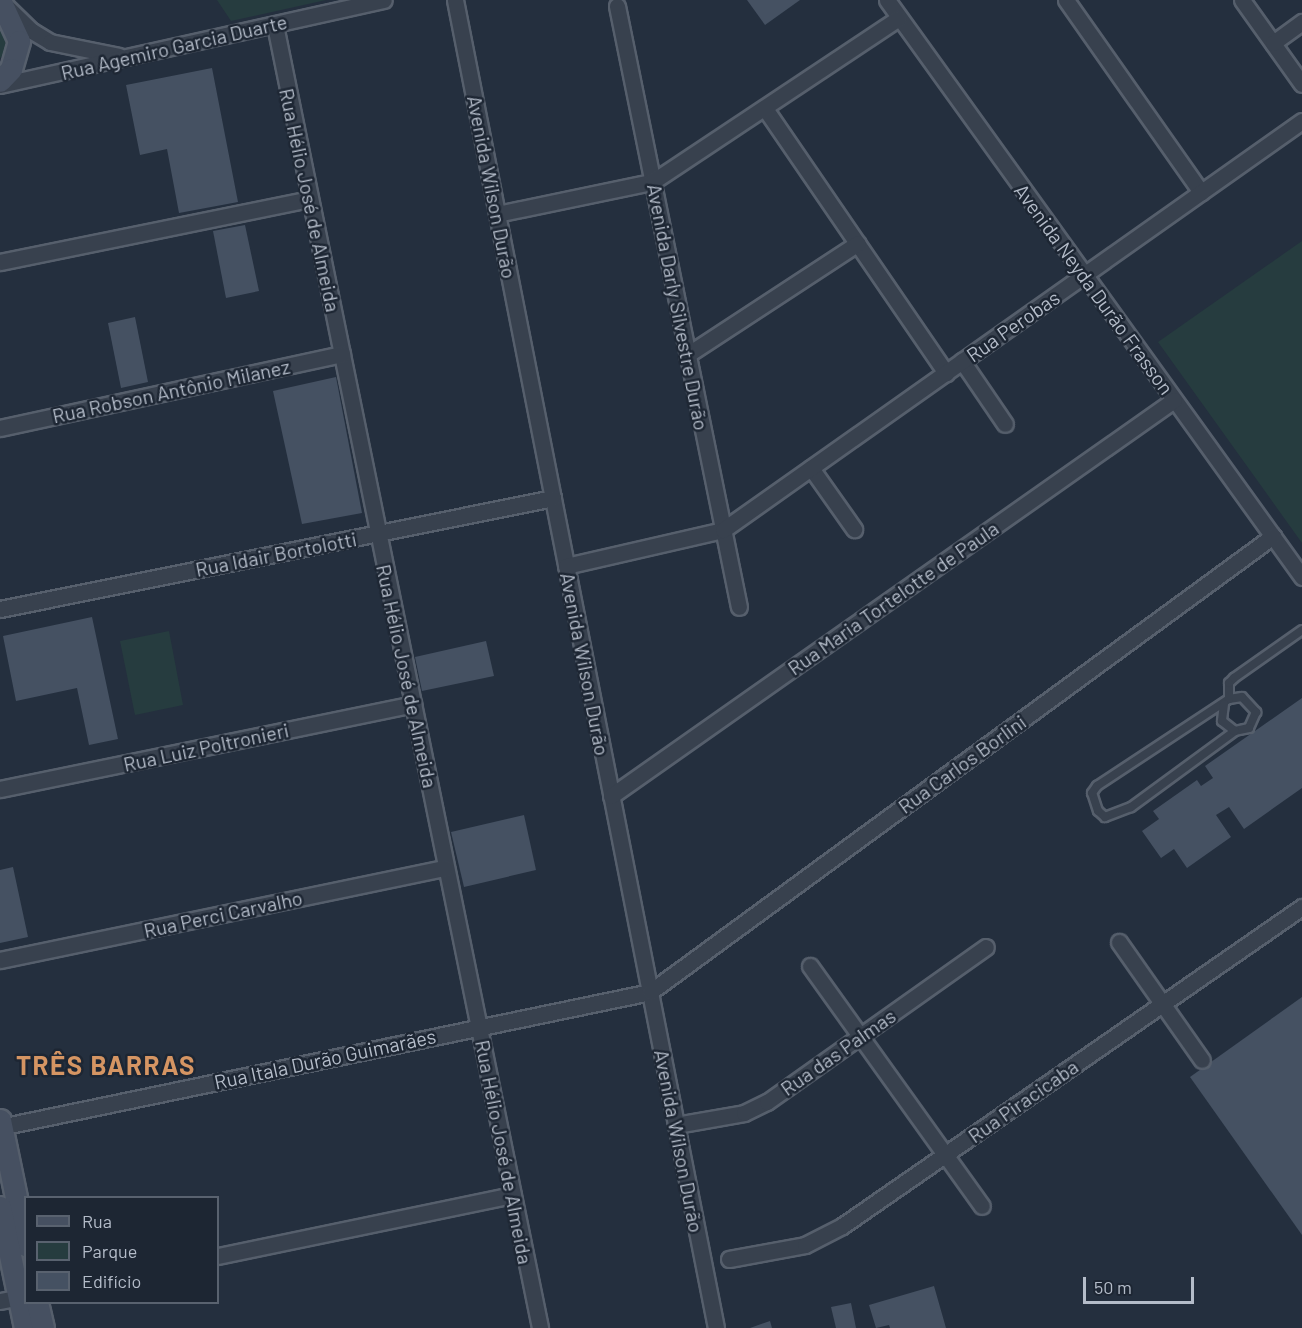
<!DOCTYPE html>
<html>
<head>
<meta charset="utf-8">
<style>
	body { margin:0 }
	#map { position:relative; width:1302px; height:1328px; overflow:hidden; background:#242f3e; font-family:Barlow,sans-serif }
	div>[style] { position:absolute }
	.green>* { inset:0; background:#263c3f }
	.building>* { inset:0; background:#455162 }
	.roads { filter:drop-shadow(2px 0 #565f6c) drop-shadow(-2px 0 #565f6c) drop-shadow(0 2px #565f6c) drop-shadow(0 -2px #565f6c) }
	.service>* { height:8px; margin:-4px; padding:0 4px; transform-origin:4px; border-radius:4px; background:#38414e }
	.minor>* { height:15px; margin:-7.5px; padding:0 7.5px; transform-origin:7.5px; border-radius:7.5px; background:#38414e }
	.secondary>* { height:21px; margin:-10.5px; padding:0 10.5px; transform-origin:10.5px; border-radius:10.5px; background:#465061 }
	span { translate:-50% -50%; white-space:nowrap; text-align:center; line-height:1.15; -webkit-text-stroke:5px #1d2633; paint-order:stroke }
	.street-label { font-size:20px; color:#b4bcc9 }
	.district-label { font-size:26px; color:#d59563; font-weight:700; letter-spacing:1.5px }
	.legend { position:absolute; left:24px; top:1196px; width:195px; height:108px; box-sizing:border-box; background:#1d2633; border:2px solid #59626f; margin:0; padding:8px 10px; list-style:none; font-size:18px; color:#b4bcc9 }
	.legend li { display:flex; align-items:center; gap:12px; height:30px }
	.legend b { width:30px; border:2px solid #59626f }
	.scale { position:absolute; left:1083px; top:1277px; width:111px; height:27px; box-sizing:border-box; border:3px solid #b4bcc9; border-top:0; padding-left:8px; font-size:18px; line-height:21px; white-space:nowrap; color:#b4bcc9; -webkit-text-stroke:4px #1d2633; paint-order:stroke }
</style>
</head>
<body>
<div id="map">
	<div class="green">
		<i style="clip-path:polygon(217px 0,326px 0,231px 21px)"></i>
		<i style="clip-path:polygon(0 23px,9px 38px,10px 50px,0 58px)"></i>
		<i style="clip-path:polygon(1302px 241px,1302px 543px,1158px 342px)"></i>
		<i style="clip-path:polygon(169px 631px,183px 705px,135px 715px,120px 641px)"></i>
	</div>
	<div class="building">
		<i style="clip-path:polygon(747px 0,800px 0,765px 25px)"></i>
		<i style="clip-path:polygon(212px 68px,238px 202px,179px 213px,167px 149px,140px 155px,126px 85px)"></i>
		<i style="clip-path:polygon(245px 225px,259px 291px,226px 298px,213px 231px)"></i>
		<i style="clip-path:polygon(135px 317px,148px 382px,121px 388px,108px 323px)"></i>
		<i style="clip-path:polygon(336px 377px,362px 513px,302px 524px,273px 391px)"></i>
		<i style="clip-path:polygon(92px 617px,118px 739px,89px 745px,77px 688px,16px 701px,3px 636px)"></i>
		<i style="clip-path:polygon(486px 641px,494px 676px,422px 691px,415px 657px)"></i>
		<i style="clip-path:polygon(1302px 698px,1302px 788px,1244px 829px,1229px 807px,1216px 815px,1231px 837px,1187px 868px,1174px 849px,1161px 858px,1142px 831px,1159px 819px,1153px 811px,1197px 780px,1201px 786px,1213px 778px,1205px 766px)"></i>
		<i style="clip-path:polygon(524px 815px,536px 870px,464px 887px,451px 832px)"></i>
		<i style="clip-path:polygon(13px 867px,28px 937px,0 943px,0 870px)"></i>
		<i style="clip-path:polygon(1302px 997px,1302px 1235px,1190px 1077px)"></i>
		<i style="clip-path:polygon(934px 1286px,946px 1328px,890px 1328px,889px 1325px,876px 1328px,869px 1305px)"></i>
		<i style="clip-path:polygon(851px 1303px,856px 1328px,836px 1328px,831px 1307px)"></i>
		<i style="clip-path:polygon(770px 1321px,772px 1328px,750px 1328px)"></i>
	</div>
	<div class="roads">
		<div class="service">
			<i style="left:1242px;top:697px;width:21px;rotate:47deg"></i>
			<i style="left:1256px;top:712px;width:17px;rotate:114deg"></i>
			<i style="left:1249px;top:728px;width:14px;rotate:168deg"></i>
			<i style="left:1235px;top:731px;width:129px;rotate:143.8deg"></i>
			<i style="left:1131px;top:807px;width:28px;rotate:159deg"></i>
			<i style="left:1105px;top:817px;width:9px;rotate:-139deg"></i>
			<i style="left:1098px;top:811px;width:19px;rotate:-108deg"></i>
			<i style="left:1092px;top:793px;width:9px;rotate:-54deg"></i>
			<i style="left:1097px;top:786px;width:158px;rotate:-33.4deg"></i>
			<i style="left:1229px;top:699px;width:13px;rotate:-9deg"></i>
			<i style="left:1229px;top:699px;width:16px;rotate:-90deg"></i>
			<i style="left:1229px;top:683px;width:7px;rotate:-45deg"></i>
			<i style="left:1234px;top:678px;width:83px;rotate:-35.2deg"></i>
			<i style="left:1224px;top:704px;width:17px;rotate:97deg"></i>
			<i style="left:1222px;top:721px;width:16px;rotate:38deg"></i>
		</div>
		<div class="minor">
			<i style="left:455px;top:0;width:1353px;rotate:78.88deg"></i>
			<i style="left:887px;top:0;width:711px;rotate:54.27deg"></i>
			<i style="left:1066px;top:0;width:235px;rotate:54.9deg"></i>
			<i style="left:1242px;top:0;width:103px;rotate:54.5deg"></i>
			<i style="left:617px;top:6px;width:613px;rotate:78.53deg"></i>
			<i style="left:7px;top:7px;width:35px;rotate:44deg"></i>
			<i style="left:32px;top:31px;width:21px;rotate:31deg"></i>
			<i style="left:50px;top:42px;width:70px;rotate:11.5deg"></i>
			<i style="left:275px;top:25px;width:1330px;rotate:78.5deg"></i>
			<i style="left:1273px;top:43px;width:36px;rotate:-36deg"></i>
			<i style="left:0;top:85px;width:393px;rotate:-12.5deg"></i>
			<i style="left:766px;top:110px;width:319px;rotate:55.6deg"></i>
			<i style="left:497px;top:214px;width:158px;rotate:-11.7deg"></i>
			<i style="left:652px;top:182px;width:296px;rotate:-33.6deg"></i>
			<i style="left:0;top:262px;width:316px;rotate:-11.5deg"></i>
			<i style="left:687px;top:355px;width:204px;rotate:-33.2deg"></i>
			<i style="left:962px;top:361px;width:76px;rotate:55.7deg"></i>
			<i style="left:0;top:428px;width:350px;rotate:-12.2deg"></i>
			<i style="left:811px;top:468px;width:75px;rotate:54.8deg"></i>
			<i style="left:566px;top:566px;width:161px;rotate:-12.9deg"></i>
			<i style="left:723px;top:530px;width:709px;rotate:-35.24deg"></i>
			<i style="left:0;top:609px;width:564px;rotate:-11.35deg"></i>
			<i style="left:0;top:789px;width:422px;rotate:-11.6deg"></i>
			<i style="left:611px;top:796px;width:688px;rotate:-35.12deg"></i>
			<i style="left:1119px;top:942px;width:144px;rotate:54.9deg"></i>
			<i style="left:0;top:960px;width:455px;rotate:-11.7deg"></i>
			<i style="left:810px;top:966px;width:295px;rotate:54.4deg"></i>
			<i style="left:676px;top:1125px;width:69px;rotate:-10deg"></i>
			<i style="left:744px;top:1113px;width:25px;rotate:-26deg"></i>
			<i style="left:767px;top:1102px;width:268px;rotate:-35.3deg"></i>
			<i style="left:0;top:1127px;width:664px;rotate:-11.73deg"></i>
			<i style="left:650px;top:992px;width:772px;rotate:-36.2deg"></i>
			<i style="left:218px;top:1256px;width:301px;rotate:-11.7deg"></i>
			<i style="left:729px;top:1259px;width:77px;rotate:-10.4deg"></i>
			<i style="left:805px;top:1245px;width:42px;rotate:-27.2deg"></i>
			<i style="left:842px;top:1226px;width:560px;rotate:-34.74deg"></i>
			<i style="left:0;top:1301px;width:26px;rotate:-11deg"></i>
		</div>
		<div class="secondary">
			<i style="left:0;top:0;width:45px;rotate:65.1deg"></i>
			<i style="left:19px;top:41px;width:29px;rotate:106deg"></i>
			<i style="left:11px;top:69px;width:16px;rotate:133deg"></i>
			<i style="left:0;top:1120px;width:128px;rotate:78.3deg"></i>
			<i style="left:0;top:1207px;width:124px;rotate:78.3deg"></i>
			<i style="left:37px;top:1302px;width:27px;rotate:77deg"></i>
		</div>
	</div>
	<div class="street-label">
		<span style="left:174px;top:47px;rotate:-13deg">Rua Agemiro Garcia Duarte</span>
		<span style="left:492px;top:187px;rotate:79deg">Avenida Wilson Durão</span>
		<span style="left:310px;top:200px;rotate:78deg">Rua Hélio José de Almeida</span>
		<span style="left:1094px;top:289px;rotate:54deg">Avenida Neyda Durão Frasson</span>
		<span style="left:678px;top:307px;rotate:79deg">Avenida Darly Silvestre Durão</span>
		<span style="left:1013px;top:326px;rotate:-35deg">Rua Perobas</span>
		<span style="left:171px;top:391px;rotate:-12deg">Rua Robson Antônio Milanez</span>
		<span style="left:276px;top:554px;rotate:-11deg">Rua Idair Bortolotti</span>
		<span style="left:893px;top:598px;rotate:-35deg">Rua Maria Tortelotte de Paula</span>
		<span style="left:585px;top:664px;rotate:79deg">Avenida Wilson Durão</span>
		<span style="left:407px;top:676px;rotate:78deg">Rua Hélio José de Almeida</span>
		<span style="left:206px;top:747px;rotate:-12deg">Rua Luiz Poltronieri</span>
		<span style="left:962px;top:764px;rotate:-36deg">Rua Carlos Borlini</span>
		<span style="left:223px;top:914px;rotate:-12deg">Rua Perci Carvalho</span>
		<span style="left:838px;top:1052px;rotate:-35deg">Rua das Palmas</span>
		<span style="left:325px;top:1059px;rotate:-12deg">Rua Itala Durão Guimarães</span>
		<span style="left:1023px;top:1101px;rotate:-35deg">Rua Piracicaba</span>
		<span style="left:679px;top:1141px;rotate:79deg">Avenida Wilson Durão</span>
		<span style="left:504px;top:1152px;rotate:79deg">Rua Hélio José de Almeida</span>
	</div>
	<div class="district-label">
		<span style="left:106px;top:1065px">TRÊS BARRAS</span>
	</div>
	<ul class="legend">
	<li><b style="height:8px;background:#465061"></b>Rua</li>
	<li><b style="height:16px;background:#263c3f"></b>Parque</li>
	<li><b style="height:16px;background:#455162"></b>Edifício</li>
	</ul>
	<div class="scale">50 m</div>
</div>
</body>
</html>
